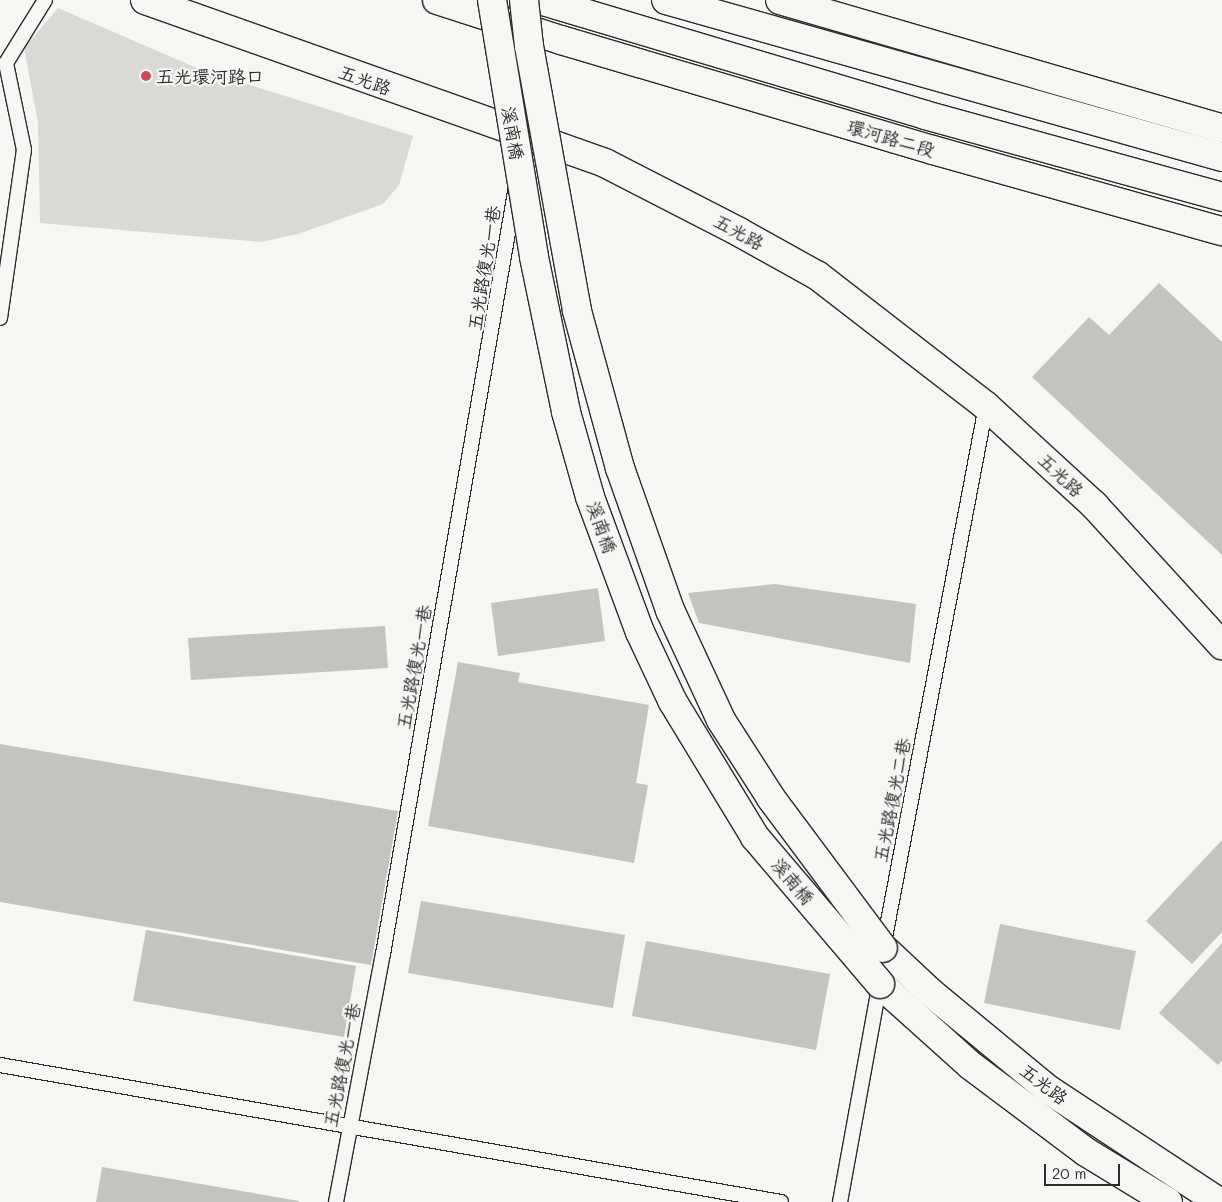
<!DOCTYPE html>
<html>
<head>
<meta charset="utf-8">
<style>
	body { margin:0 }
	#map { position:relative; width:1222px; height:1202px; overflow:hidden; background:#f6f6f2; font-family:Mali,"LXGW WenKai TC",sans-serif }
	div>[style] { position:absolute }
	.green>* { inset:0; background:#d9d9d5 }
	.building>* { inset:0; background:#c3c3c0 }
	.roads { filter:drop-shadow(1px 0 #2b2b2b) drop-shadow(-1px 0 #2b2b2b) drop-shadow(0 1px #2b2b2b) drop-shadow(0 -1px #2b2b2b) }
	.lane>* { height:14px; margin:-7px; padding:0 7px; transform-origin:7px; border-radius:7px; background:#f6f6f2 }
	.street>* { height:28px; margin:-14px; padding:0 14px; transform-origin:14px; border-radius:14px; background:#f6f6f2 }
	.secondary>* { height:28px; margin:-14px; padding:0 14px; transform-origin:14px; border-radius:14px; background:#f6f6f2 }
	.bridges { filter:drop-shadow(1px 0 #2b2b2b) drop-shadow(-1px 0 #2b2b2b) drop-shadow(0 1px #2b2b2b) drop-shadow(0 -1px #2b2b2b) }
	.secondary-bridge>* { height:28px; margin:-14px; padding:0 14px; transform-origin:14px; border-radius:14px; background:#f6f6f2 }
	.dots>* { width:14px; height:14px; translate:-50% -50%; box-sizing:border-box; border:2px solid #f6f6f2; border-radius:50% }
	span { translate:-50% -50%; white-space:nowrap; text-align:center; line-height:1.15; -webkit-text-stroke:4.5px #f6f6f2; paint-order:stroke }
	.poi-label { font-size:18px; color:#2b2b2b }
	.left { translate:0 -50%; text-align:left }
	.street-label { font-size:18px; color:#2b2b2b }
	.scale { position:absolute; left:1044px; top:1164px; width:76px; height:22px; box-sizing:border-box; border:2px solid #2b2b2b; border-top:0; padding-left:6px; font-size:15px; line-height:18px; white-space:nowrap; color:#2b2b2b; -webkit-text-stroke:4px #f6f6f2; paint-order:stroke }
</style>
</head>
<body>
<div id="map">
	<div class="green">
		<i style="clip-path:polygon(58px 8px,199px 69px,413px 136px,399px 185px,383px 204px,298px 234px,261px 242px,40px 223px,38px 123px,24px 48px)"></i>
	</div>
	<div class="building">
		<i style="clip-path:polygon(1159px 283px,1222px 342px,1222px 555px,1032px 377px,1089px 317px,1109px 335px)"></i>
		<i style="clip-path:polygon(775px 584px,916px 604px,910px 663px,699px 623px,688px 593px)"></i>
		<i style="clip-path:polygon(598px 588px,605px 641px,498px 656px,491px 603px)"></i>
		<i style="clip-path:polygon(385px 626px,388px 668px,191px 680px,188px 638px)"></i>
		<i style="clip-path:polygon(458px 662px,520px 673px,518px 682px,649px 705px,636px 783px,648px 785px,634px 863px,428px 826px)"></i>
		<i style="clip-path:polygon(0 744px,398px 811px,371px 965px,0 902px)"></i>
		<i style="clip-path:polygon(1222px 840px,1222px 932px,1192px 964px,1146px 921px)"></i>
		<i style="clip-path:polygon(421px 901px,625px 935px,613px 1008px,408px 973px)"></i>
		<i style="clip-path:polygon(1000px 924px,1136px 951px,1120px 1030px,984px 1003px)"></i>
		<i style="clip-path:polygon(146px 930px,356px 966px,344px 1037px,133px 1001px)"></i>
		<i style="clip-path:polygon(646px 941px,830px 974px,816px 1050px,632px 1016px)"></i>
		<i style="clip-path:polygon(1222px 943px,1222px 1061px,1218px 1065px,1159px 1013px)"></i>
		<i style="clip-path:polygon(102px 1167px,299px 1201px,299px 1202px,96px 1202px)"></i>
	</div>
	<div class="roads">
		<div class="lane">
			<i style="left:0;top:318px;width:170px;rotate:-81.9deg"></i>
			<i style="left:24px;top:150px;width:89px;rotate:-101.7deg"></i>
			<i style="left:6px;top:63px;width:74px;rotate:-58.2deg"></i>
			<i style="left:883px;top:948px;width:552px;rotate:-79.24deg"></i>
			<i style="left:0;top:1065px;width:793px;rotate:9.95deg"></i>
			<i style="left:336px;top:1202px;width:252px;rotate:-79.3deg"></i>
			<i style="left:383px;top:954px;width:773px;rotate:-80.17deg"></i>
			<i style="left:840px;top:1202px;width:224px;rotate:-79.7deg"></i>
		</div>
		<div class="street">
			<i style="left:437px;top:0;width:130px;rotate:17.9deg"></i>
			<i style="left:561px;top:40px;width:388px;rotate:16.5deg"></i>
			<i style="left:933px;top:150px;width:300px;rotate:15.7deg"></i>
			<i style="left:780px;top:0;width:460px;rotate:16.2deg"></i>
		</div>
		<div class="secondary">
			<i style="left:145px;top:0;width:488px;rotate:19.5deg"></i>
			<i style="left:605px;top:163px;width:151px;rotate:27.2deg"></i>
			<i style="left:739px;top:232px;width:90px;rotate:29.1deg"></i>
			<i style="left:818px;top:276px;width:212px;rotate:37.7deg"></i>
			<i style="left:986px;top:406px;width:147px;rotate:42.5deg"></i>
			<i style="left:1094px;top:505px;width:190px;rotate:47.6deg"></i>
			<i style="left:540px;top:0;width:402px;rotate:16.6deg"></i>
			<i style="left:925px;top:115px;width:308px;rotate:15.4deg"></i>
			<i style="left:666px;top:0;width:578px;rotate:15.77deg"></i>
			<i style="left:883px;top:948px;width:64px;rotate:43.1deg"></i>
			<i style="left:930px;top:992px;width:154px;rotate:39.5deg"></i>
			<i style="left:1049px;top:1090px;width:204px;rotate:33.4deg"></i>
			<i style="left:880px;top:984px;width:121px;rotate:42deg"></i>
			<i style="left:970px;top:1065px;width:145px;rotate:36.9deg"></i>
			<i style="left:1086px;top:1152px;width:96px;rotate:31.4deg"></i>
		</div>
	</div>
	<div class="bridges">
		<div class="secondary-bridge">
			<i style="left:492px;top:0;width:260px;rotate:80.7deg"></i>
			<i style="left:534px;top:257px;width:158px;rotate:78.3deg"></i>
			<i style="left:566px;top:412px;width:88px;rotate:74.2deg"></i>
			<i style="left:590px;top:497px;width:144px;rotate:69.7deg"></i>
			<i style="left:640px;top:632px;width:77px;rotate:64.8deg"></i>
			<i style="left:673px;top:702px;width:158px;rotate:58.7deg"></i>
			<i style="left:755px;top:837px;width:193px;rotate:49.6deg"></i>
			<i style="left:524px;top:0;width:46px;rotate:83.8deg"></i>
			<i style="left:529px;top:46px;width:269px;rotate:79.7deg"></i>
			<i style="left:577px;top:311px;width:163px;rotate:74.7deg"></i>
			<i style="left:620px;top:468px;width:151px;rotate:70.6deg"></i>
			<i style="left:670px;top:610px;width:121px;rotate:65.1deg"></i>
			<i style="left:721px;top:720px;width:93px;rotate:57.3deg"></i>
			<i style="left:771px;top:798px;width:187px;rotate:53.3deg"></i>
		</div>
	</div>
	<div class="dots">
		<i style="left:146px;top:76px;background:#d1495b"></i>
	</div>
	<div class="poi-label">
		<span class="left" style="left:156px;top:76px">五光環河路口</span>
	</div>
	<div class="street-label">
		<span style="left:365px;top:80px;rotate:20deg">五光路</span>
		<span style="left:513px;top:133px;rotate:80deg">溪南橋</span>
		<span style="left:891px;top:138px;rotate:16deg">環河路二段</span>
		<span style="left:739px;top:232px;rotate:28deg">五光路</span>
		<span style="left:484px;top:268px;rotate:-81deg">五光路復光一巷</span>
		<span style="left:1061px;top:475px;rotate:43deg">五光路</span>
		<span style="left:602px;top:527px;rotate:70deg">溪南橋</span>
		<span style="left:414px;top:667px;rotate:-80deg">五光路復光一巷</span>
		<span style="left:892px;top:800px;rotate:-79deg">五光路復光二巷</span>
		<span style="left:793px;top:881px;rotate:50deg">溪南橋</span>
		<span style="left:342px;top:1065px;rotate:-79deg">五光路復光一巷</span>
		<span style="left:1044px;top:1084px;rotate:37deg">五光路</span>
	</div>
	<div class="scale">20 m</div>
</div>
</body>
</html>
